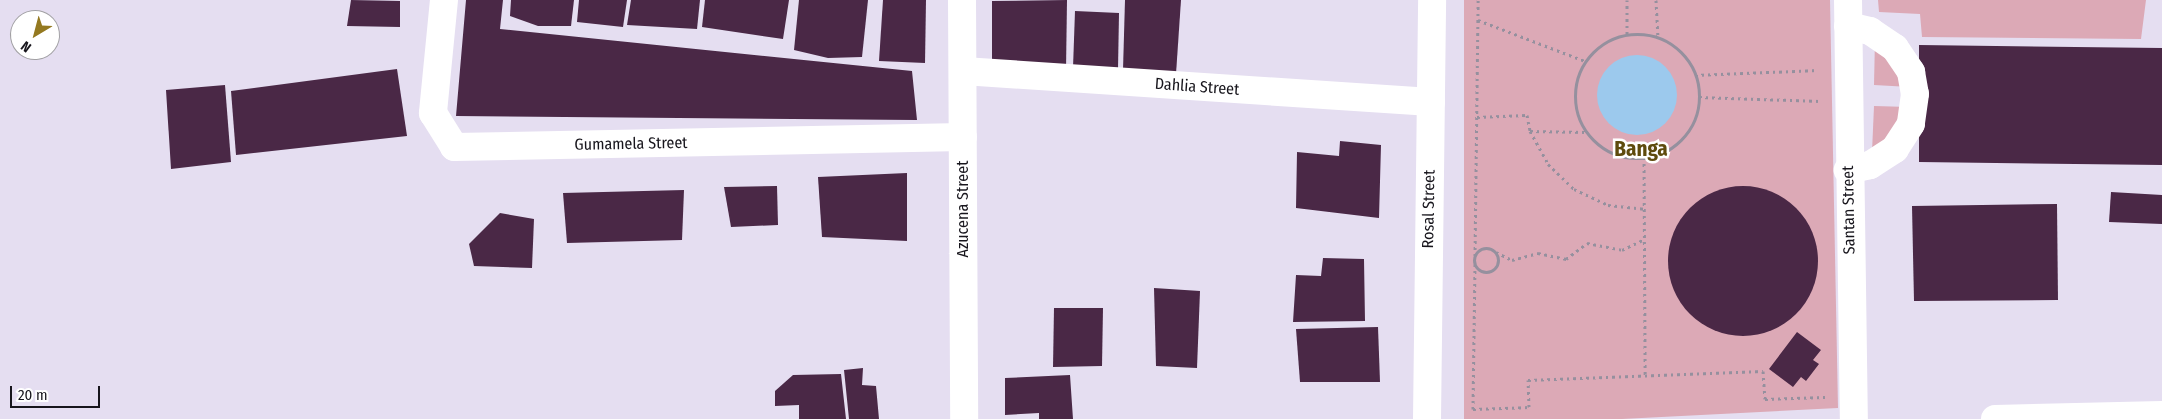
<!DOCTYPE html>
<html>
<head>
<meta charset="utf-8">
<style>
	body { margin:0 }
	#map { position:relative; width:2162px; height:419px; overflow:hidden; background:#e5def1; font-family:"Fira Sans Condensed",sans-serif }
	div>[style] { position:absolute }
	.green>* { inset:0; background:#dca9b6 }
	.water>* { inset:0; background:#9cc9ed }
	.round { border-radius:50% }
	.building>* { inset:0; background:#4a2846 }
	.path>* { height:3px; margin-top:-1.5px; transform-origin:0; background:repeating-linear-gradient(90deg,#95909e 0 2.5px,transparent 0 6.5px) }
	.path>.ring { margin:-1.5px; padding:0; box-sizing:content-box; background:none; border:3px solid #95909e; border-radius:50% }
	.minor>* { height:28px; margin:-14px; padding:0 14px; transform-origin:14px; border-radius:14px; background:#fff }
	span { translate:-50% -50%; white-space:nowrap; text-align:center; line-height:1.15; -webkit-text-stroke:5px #fff; paint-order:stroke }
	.street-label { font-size:16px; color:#17151c }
	.district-label { font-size:21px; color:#5e4b0d; font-weight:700 }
	.north { position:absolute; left:10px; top:10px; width:50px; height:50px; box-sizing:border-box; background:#fff; border:1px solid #a2a1a4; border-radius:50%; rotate:217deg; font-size:14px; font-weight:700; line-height:20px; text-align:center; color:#17151c }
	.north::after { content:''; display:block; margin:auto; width:18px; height:22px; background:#947920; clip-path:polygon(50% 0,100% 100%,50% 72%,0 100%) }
	.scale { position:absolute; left:10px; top:386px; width:90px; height:22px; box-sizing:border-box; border:2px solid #17151c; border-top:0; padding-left:6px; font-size:15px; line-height:18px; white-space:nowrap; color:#17151c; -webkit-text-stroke:4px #fff; paint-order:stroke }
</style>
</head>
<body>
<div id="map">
	<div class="green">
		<i style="clip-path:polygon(1464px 0,1830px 0,1838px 408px,1622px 419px,1464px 419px)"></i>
		<i style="clip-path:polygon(1878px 0,2146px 0,2141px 39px,1922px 37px,1920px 14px,1879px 12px)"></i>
		<i style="clip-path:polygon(1875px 39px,1910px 87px,1874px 85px)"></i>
		<i style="clip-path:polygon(1874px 106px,1909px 107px,1902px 126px,1872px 152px)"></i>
	</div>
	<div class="water">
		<i class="round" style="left:1597px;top:55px;width:80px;height:80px"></i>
	</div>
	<div class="building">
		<i style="clip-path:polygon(351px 0,400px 1px,400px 27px,347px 26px)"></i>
		<i style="clip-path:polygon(466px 0,503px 0,500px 29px,912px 71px,917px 120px,456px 116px)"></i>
		<i style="clip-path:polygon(511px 0,574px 0,571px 26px,538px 26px,510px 16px)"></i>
		<i style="clip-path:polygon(579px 0,627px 0,623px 27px,577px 22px)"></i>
		<i style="clip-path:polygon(631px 0,700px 0,697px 29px,627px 25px)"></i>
		<i style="clip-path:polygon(705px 0,789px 0,783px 39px,702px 27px)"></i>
		<i style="clip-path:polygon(799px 0,868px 0,862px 57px,828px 58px,794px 50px)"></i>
		<i style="clip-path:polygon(883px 0,926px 0,925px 63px,879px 61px)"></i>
		<i style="clip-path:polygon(1067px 0,1066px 70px,992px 69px,992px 1px)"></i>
		<i style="clip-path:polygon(1125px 0,1181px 0,1176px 74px,1123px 70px)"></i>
		<i style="clip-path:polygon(1075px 11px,1119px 13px,1118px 69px,1073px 68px)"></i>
		<i style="clip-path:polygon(1919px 45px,2162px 48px,2162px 165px,1919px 162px)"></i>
		<i style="clip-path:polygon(397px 69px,407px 136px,236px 155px,231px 91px)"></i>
		<i style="clip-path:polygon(225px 85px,231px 162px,171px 169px,166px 90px)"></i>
		<i style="clip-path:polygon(1340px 141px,1381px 145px,1379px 218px,1296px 208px,1297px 152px,1339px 156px)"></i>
		<i style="clip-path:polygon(907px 173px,907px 241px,822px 237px,818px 177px)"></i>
		<i class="round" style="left:1668px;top:186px;width:150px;height:150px"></i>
		<i style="clip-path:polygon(777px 186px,778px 225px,731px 227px,724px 187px)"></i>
		<i style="clip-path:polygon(684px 190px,682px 240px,567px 243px,563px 193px)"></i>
		<i style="clip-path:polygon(2111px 192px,2162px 195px,2162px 224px,2109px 222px)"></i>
		<i style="clip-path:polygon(2057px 204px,2058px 300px,1914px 301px,1912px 206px)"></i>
		<i style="clip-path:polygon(500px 213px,534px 219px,532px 268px,474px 266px,469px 244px)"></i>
		<i style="clip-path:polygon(1323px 258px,1364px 259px,1365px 321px,1293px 322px,1296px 275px,1321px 276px)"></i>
		<i style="clip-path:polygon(1154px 288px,1200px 291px,1197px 368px,1156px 366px)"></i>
		<i style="clip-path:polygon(1054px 308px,1103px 308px,1102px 366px,1053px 367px)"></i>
		<i style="clip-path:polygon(1378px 327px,1380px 382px,1300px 382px,1296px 329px)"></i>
		<i style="clip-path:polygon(1797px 332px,1821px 350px,1813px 360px,1819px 364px,1806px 381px,1801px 377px,1793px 387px,1769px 369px)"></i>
		<i style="clip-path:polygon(863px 368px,862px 385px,876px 386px,879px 419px,849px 419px,844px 370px)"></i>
		<i style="clip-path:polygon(841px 374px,846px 419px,799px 419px,799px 405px,775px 406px,775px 391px,793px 375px)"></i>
		<i style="clip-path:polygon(1070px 375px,1073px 419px,1039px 419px,1039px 413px,1005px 415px,1005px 378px)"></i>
	</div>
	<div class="path">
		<i style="left:1656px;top:0;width:37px;rotate:87deg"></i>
		<i style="left:1478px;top:20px;width:115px;rotate:21deg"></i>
		<i style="left:1627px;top:34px;width:34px;rotate:-90deg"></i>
		<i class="ring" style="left:1575px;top:34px;width:121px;height:121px"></i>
		<i style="left:1695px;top:75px;width:123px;rotate:-2.3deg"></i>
		<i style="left:1699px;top:97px;width:121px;rotate:1.9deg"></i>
		<i style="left:1477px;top:117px;width:50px;rotate:-2.3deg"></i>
		<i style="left:1527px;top:115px;width:16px;rotate:79deg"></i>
		<i style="left:1530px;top:131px;width:38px;rotate:61deg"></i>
		<i style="left:1548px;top:164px;width:36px;rotate:44deg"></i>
		<i style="left:1574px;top:189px;width:38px;rotate:25deg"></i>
		<i style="left:1608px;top:205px;width:36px;rotate:6deg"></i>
		<i style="left:1530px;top:131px;width:56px;rotate:1deg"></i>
		<i style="left:1644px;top:157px;width:218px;rotate:89.7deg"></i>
		<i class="ring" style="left:1474px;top:248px;width:21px;height:21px"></i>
		<i style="left:1496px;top:252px;width:18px;rotate:27deg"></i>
		<i style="left:1512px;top:260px;width:27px;rotate:-15deg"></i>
		<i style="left:1538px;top:253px;width:29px;rotate:12deg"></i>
		<i style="left:1566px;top:259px;width:26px;rotate:-37deg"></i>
		<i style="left:1587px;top:243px;width:36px;rotate:11deg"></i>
		<i style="left:1622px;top:250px;width:25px;rotate:-26deg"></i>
		<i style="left:1475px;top:256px;width:256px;rotate:-89.3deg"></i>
		<i style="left:1475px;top:264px;width:145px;rotate:90.8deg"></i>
		<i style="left:1473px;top:409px;width:56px;rotate:-2deg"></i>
		<i style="left:1529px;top:407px;width:27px;rotate:-92deg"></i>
		<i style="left:1528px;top:380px;width:235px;rotate:-2.2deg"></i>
		<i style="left:1763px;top:371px;width:28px;rotate:86deg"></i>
		<i style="left:1765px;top:399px;width:60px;rotate:-1.9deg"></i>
	</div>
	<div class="minor">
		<i style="left:444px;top:0;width:114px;rotate:95.6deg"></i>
		<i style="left:433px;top:113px;width:40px;rotate:58deg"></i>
		<i style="left:454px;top:147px;width:509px;rotate:-1.13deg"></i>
		<i style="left:962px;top:0;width:419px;rotate:89.7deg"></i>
		<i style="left:1848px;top:0;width:419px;rotate:89.2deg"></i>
		<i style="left:1848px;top:26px;width:23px;rotate:13deg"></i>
		<i style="left:1870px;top:31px;width:30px;rotate:34deg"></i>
		<i style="left:1895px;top:48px;width:29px;rotate:56deg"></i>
		<i style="left:1911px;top:72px;width:22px;rotate:80deg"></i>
		<i style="left:1915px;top:94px;width:30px;rotate:98deg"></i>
		<i style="left:1911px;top:124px;width:30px;rotate:123deg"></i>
		<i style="left:1895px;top:149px;width:30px;rotate:147deg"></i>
		<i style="left:1870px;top:165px;width:23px;rotate:167deg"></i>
		<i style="left:963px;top:71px;width:469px;rotate:3.8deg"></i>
		<i style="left:1427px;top:419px;width:419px;rotate:-89.3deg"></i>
		<i style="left:1995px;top:419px;width:167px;rotate:-1.4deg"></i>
	</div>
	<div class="street-label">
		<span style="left:1197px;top:87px;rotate:4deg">Dahlia Street</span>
		<span style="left:631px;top:144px;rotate:-1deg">Gumamela Street</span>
		<span style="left:963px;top:209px;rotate:-90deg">Azucena Street</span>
		<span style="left:1429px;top:209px;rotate:-89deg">Rosal Street</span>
		<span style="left:1849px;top:210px;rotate:-91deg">Santan Street</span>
	</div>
	<div class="district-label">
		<span style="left:1641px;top:149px">Banga</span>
	</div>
	<div class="north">N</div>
	<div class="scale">20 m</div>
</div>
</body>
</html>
